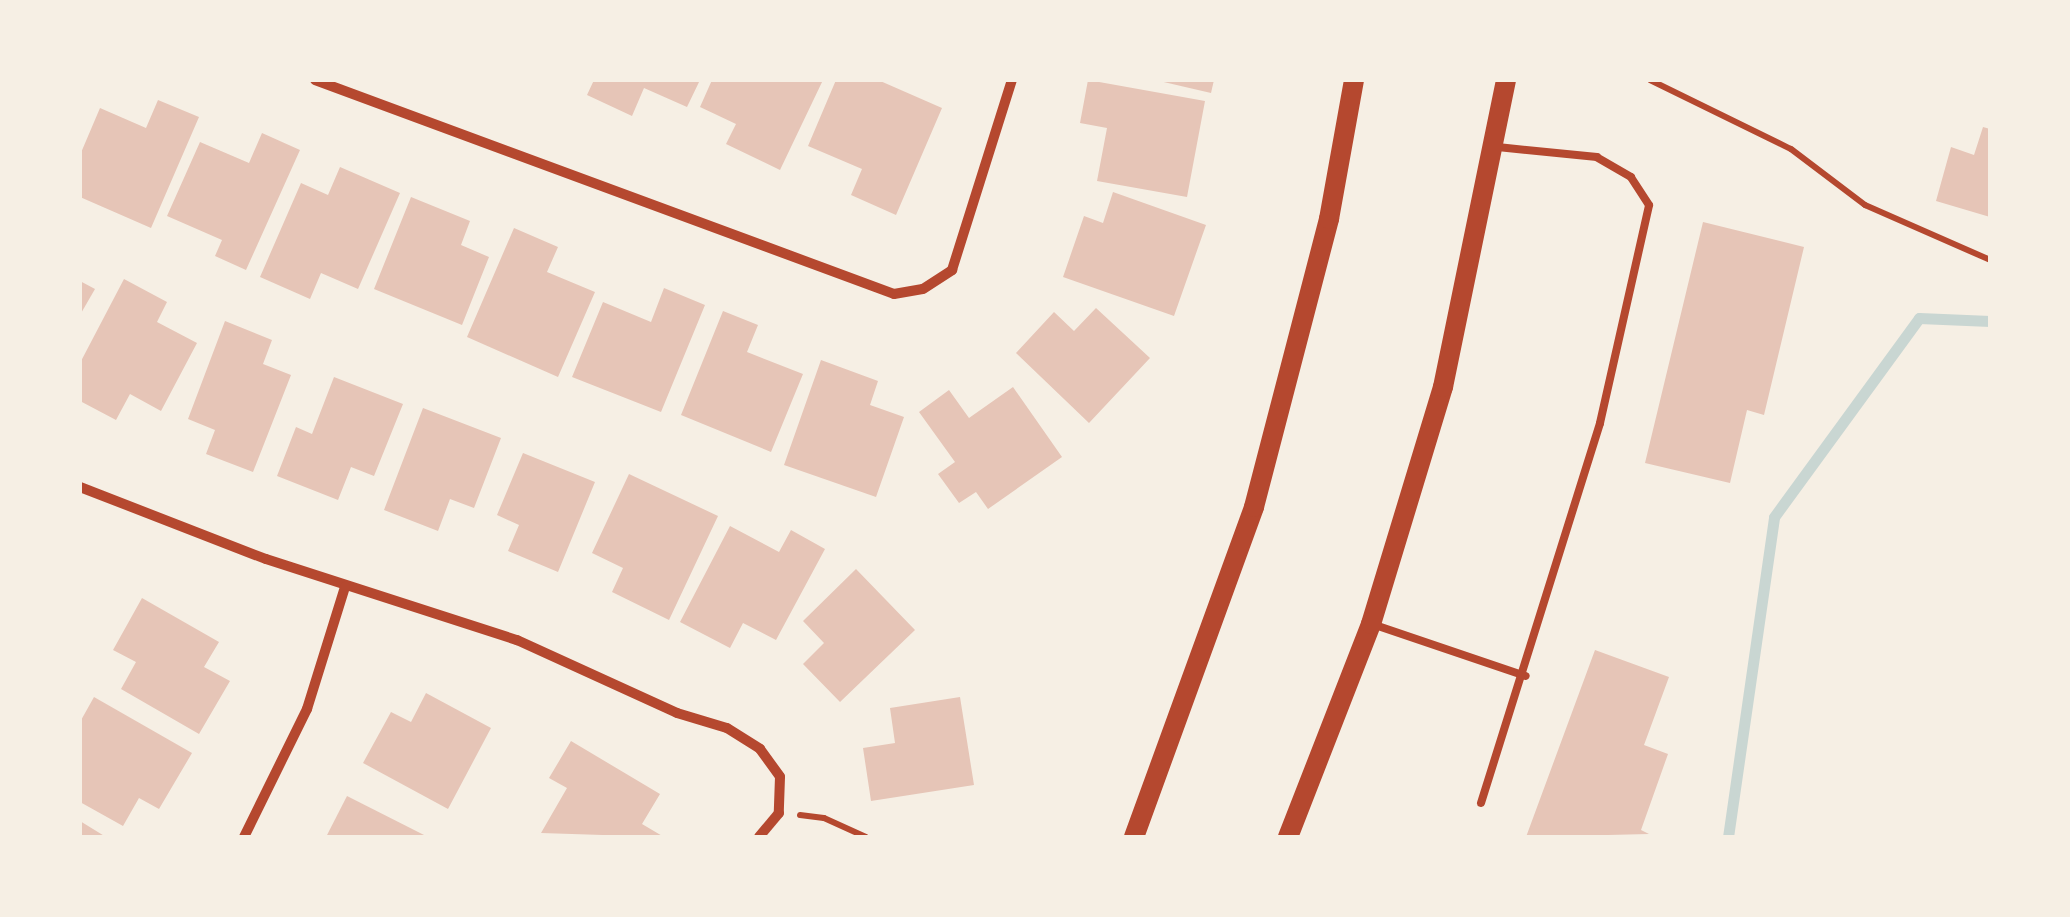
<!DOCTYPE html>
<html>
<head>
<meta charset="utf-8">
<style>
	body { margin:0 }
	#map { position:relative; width:2070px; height:917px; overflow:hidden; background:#f6efe4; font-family:"Libre Baskerville",serif }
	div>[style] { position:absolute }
	.stream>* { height:11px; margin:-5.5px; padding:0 5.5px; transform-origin:5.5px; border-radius:5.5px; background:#c9d6d2 }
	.building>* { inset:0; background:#e6c5b7 }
	.path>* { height:6px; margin:-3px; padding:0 3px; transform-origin:3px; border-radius:3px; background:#b5482f }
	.service>* { height:8px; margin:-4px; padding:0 4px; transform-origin:4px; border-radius:4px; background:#b5482f }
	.minor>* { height:10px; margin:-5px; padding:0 5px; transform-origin:5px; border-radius:5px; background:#b5482f }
	.secondary>* { height:20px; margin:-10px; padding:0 10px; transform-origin:10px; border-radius:10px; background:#b5482f }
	span { translate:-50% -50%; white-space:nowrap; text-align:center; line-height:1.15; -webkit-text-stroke:9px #f6efe4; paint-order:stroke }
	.frame { position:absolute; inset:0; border:82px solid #f6efe4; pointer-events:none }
</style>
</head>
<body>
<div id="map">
	<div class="stream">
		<i style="left:1728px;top:837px;width:323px;rotate:-81.8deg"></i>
		<i style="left:1774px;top:517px;width:246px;rotate:-53.9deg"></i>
		<i style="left:1919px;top:318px;width:71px;rotate:2.4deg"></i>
	</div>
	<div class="building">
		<i style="clip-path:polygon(594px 80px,700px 80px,687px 107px,644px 88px,632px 116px,587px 95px)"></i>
		<i style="clip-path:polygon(712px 80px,823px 80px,780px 170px,726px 144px,736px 124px,700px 107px)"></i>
		<i style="clip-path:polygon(836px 80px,878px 80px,942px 108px,896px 215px,851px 195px,862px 169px,808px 146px)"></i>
		<i style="clip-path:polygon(1088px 80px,1205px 101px,1187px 197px,1097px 181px,1107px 128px,1080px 123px)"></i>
		<i style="clip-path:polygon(1155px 80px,1214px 80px,1211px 93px)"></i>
		<i style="clip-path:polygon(158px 100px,199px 117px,151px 228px,80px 197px,80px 155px,100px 108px,146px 128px)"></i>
		<i style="clip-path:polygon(1983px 127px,1990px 129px,1990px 217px,1936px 201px,1951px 147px,1974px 155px)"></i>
		<i style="clip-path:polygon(262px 133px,300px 150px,246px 270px,215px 256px,222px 240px,167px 216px,200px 142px,249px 163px)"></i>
		<i style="clip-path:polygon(340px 167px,400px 193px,358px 289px,321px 273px,310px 299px,260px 277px,301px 183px,328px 195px)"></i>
		<i style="clip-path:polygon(1113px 192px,1206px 225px,1174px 316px,1063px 277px,1084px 216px,1103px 223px)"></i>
		<i style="clip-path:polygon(411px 197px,470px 221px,461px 245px,489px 257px,462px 325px,374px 289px)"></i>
		<i style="clip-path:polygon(1703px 222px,1804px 247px,1764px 415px,1747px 410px,1730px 483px,1645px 463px)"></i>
		<i style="clip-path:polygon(514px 228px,558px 247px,547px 272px,595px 292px,558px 377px,467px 337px)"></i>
		<i style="clip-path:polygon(124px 279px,167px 302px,157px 322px,197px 343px,161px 411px,130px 394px,116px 420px,80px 401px,80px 363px)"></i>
		<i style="clip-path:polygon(80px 281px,95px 289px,80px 315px)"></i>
		<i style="clip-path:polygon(664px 288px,705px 305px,661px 412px,572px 377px,603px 302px,651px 322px)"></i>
		<i style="clip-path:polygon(1096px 308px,1150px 358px,1089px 423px,1016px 353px,1054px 312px,1074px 331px)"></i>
		<i style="clip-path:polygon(723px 311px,758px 325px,747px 352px,803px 374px,771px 452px,681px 415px)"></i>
		<i style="clip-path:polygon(225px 321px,272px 340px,263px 364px,291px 375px,253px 472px,206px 454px,215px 430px,188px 419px)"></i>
		<i style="clip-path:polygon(821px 360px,878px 381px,870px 405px,904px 417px,876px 497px,784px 465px)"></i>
		<i style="clip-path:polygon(334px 377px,403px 404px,374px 476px,351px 467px,338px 500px,277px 476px,296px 427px,312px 434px)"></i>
		<i style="clip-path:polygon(1013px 387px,1062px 457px,988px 509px,976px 492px,959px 503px,938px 474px,955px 462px,919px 412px,949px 390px,969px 418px)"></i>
		<i style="clip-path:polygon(423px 408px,501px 438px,474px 508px,450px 499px,438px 531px,384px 510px)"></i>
		<i style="clip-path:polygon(523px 453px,595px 482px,558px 572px,508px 551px,519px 525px,497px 515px)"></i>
		<i style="clip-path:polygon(629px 474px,718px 516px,669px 620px,612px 592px,623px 568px,592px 553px)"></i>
		<i style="clip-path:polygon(730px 526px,779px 552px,791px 530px,825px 549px,776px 640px,743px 623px,730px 648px,680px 622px)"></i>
		<i style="clip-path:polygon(856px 569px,915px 630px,840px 702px,803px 664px,824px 643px,803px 621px)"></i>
		<i style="clip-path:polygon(142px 598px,219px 642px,204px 667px,230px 681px,199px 734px,121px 689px,136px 662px,113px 650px)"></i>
		<i style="clip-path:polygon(1595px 650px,1669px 677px,1644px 745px,1668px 754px,1641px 830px,1649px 834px,1526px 837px)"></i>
		<i style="clip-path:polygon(426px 693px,491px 728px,448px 809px,363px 763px,391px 712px,411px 722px)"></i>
		<i style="clip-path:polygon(94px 697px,192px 753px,159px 809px,139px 798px,123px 826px,80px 802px,80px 722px)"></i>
		<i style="clip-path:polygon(960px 697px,974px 785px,871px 801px,863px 748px,895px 743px,890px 708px)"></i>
		<i style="clip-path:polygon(571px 741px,660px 794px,642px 824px,664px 837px,541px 833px,567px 788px,549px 778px)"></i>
		<i style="clip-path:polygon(347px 796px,428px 837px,326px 837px)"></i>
		<i style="clip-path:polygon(80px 821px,106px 837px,80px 837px)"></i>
	</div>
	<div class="path">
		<i style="left:1650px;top:80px;width:157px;rotate:26.1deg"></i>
		<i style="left:1791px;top:149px;width:93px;rotate:37.1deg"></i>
		<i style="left:1865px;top:205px;width:137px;rotate:23.7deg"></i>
		<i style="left:800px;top:815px;width:24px;rotate:7deg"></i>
		<i style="left:824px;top:818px;width:46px;rotate:24.3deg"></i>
	</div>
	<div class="service">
		<i style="left:1375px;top:625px;width:159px;rotate:18.7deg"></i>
		<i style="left:1481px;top:803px;width:398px;rotate:-72.6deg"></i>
		<i style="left:1600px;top:423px;width:223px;rotate:-77.3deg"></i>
		<i style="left:1649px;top:205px;width:33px;rotate:-123deg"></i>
		<i style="left:1631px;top:177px;width:39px;rotate:-150deg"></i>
		<i style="left:1597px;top:157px;width:100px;rotate:-174.3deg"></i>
	</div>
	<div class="minor">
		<i style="left:315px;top:80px;width:617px;rotate:20.28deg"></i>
		<i style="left:894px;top:294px;width:29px;rotate:-10deg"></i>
		<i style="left:923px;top:289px;width:35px;rotate:-33deg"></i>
		<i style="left:952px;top:270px;width:199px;rotate:-72.5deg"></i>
		<i style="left:80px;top:487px;width:199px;rotate:21.2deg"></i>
		<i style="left:266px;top:559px;width:264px;rotate:17.9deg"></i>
		<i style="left:517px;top:640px;width:176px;rotate:24.5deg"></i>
		<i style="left:677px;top:713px;width:52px;rotate:16.7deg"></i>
		<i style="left:727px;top:728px;width:39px;rotate:32deg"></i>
		<i style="left:760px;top:749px;width:34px;rotate:54deg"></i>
		<i style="left:780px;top:777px;width:36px;rotate:92deg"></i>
		<i style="left:779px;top:813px;width:31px;rotate:130deg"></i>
		<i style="left:244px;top:837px;width:143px;rotate:-63.8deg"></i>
		<i style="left:307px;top:709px;width:128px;rotate:-72.7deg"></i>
	</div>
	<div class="secondary">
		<i style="left:1134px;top:837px;width:351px;rotate:-70deg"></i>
		<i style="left:1254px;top:507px;width:298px;rotate:-75.4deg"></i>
		<i style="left:1329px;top:219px;width:141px;rotate:-79.8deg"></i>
		<i style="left:1288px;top:837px;width:229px;rotate:-68.7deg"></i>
		<i style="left:1371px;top:624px;width:248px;rotate:-73.1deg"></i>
		<i style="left:1443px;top:387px;width:313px;rotate:-78.4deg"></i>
	</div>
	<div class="frame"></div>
</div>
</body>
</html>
